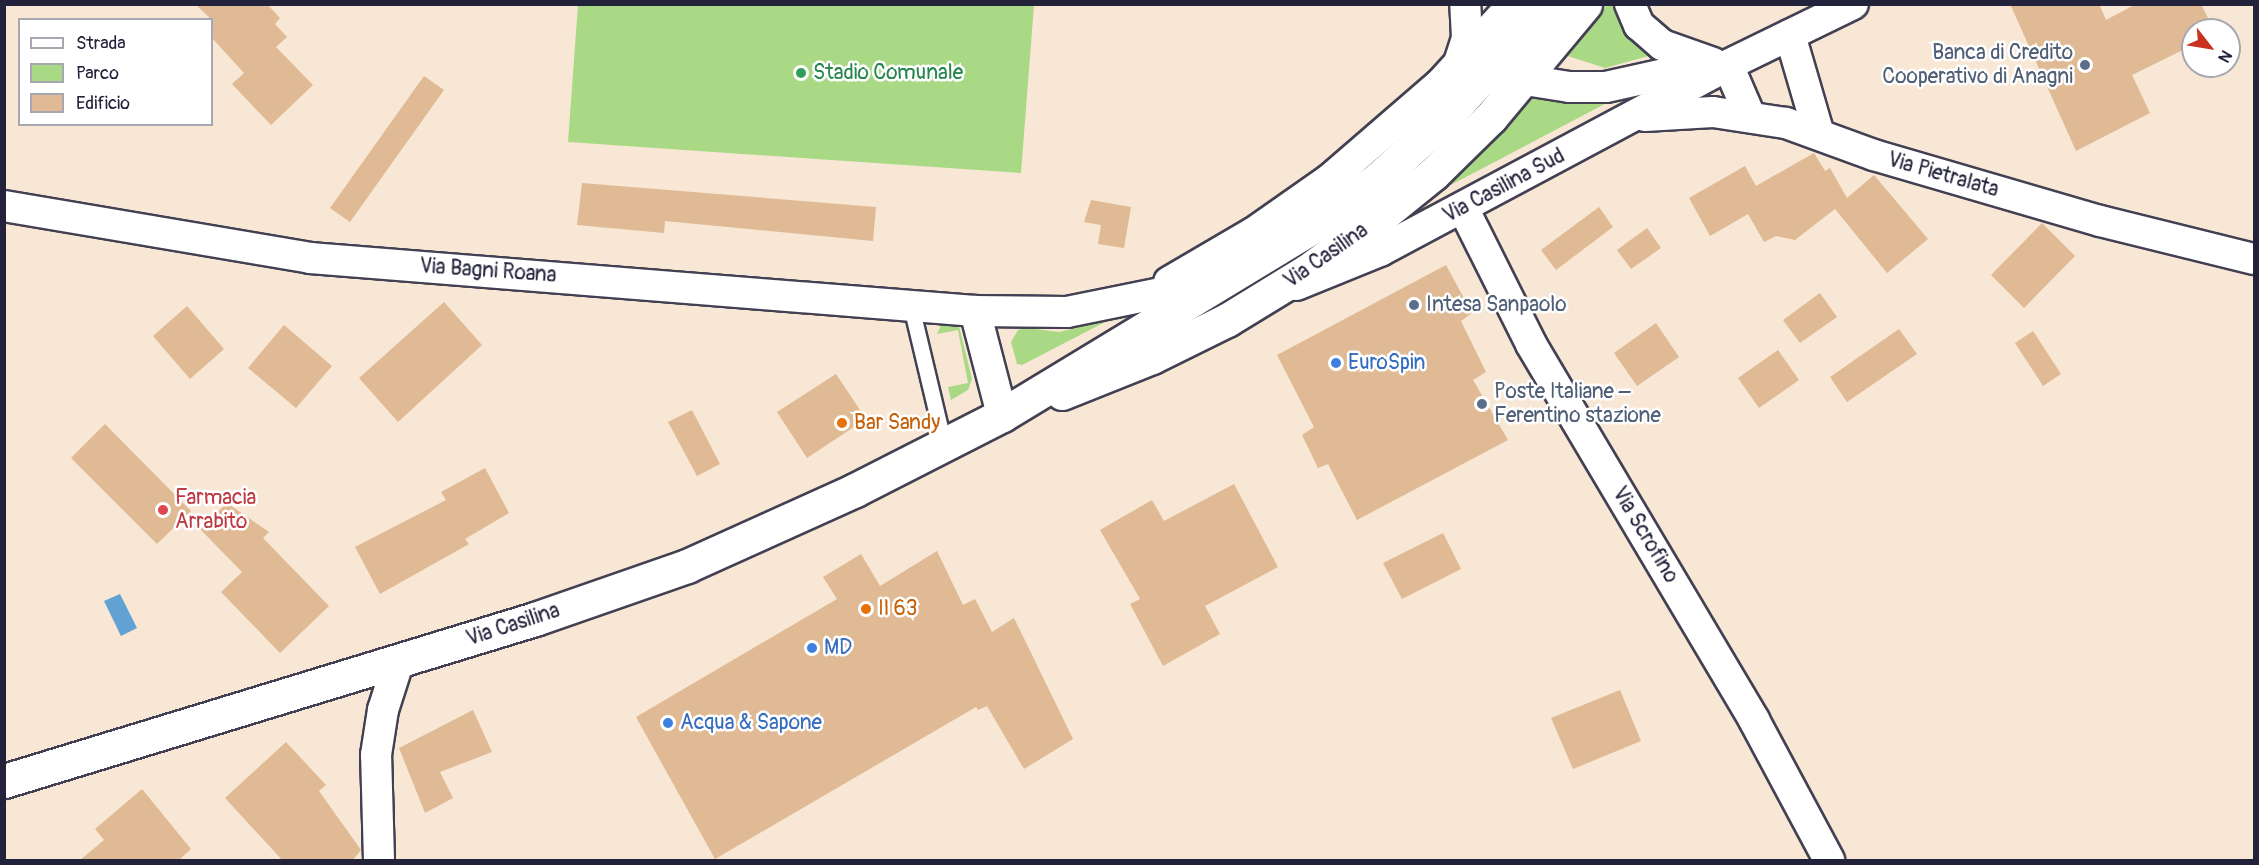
<!DOCTYPE html>
<html>
<head>
<meta charset="utf-8">
<style>
	body { margin:0 }
	#map { position:relative; width:2259px; height:865px; overflow:hidden; background:#f8e7d4; font-family:Pangolin,sans-serif }
	div>[style] { position:absolute }
	.green>* { inset:0; background:#aad986 }
	.water>* { inset:0; background:#62a1d4 }
	.building>* { inset:0; background:#dfba94 }
	.roads { filter:drop-shadow(2px 0 #424052) drop-shadow(-2px 0 #424052) drop-shadow(0 2px #424052) drop-shadow(0 -2px #424052) }
	.service>* { height:15px; margin:-7.5px; padding:0 7.5px; transform-origin:7.5px; border-radius:7.5px; background:#fff }
	.minor>* { height:30px; margin:-15px; padding:0 15px; transform-origin:15px; border-radius:15px; background:#fff }
	.primary>* { height:33px; margin:-16.5px; padding:0 16.5px; transform-origin:16.5px; border-radius:16.5px; background:#fff }
	.dots>* { width:16px; height:16px; translate:-50% -50%; box-sizing:border-box; border:3px solid #fff; border-radius:50% }
	span { translate:-50% -50%; white-space:nowrap; text-align:center; line-height:1.15; -webkit-text-stroke:5px #fff; paint-order:stroke }
	.service-label { font-size:21px; color:#4e5e75 }
	.right { translate:-100% -50%; text-align:right }
	.left { translate:0 -50%; text-align:left }
	.leisure-label { font-size:21px; color:#27864d }
	.street-label { font-size:21px; color:#22223b }
	.shop-label { font-size:21px; color:#366cbe }
	.food-label { font-size:21px; color:#c56008 }
	.health-label { font-size:21px; color:#be3a42 }
	.frame { position:absolute; inset:0; border:6px solid #22223b; pointer-events:none }
	.legend { position:absolute; left:18px; top:18px; width:195px; height:108px; box-sizing:border-box; background:#fff; border:2px solid #a7a7b1; margin:0; padding:8px 10px; list-style:none; font-size:18px; color:#22223b }
	.legend li { display:flex; align-items:center; gap:12px; height:30px }
	.legend b { width:30px; border:2px solid #a7a7b1 }
	.north { position:absolute; left:2181px; top:18px; width:60px; height:60px; box-sizing:border-box; background:#fff; border:2px solid #a7a7b1; border-radius:50%; rotate:121deg; font-size:16px; font-weight:700; line-height:24px; text-align:center; color:#22223b }
	.north::after { content:''; display:block; margin:auto; width:21px; height:27px; background:#c8321e; clip-path:polygon(50% 0,100% 100%,50% 72%,0 100%) }
</style>
</head>
<body>
<div id="map">
	<div class="green">
		<i style="clip-path:polygon(578px 5px,1034px 5px,1021px 173px,568px 142px)"></i>
		<i style="clip-path:polygon(1607px 5px,1621px 5px,1652px 55px,1605px 68px,1568px 56px)"></i>
		<i style="clip-path:polygon(1618px 97px,1426px 198px,1533px 98px)"></i>
		<i style="clip-path:polygon(1109px 320px,1022px 365px,1017px 364px,1011px 342px,1018px 330px,1027px 328px,1059px 332px)"></i>
		<i style="clip-path:polygon(942px 323px,959px 326px,972px 379px,968px 390px,951px 400px,948px 387px,968px 383px,958px 330px,937px 334px)"></i>
	</div>
	<div class="water">
		<i style="clip-path:polygon(120px 594px,137px 628px,121px 636px,104px 601px)"></i>
	</div>
	<div class="building">
		<i style="clip-path:polygon(195px 4px,267px 4px,280px 18px,275px 24px,287px 37px,276px 47px,313px 85px,271px 125px,232px 84px,244px 73px,212px 38px,212px 20px)"></i>
		<i style="clip-path:polygon(2010px 4px,2099px 4px,2106px 20px,2136px 4px,2201px 4px,2214px 30px,2193px 30px,2193px 45px,2132px 75px,2150px 113px,2076px 151px)"></i>
		<i style="clip-path:polygon(424px 76px,444px 90px,350px 222px,330px 208px)"></i>
		<i style="clip-path:polygon(1814px 153px,1825px 171px,1830px 168px,1847px 198px,1874px 175px,1928px 239px,1887px 273px,1835px 209px,1795px 240px,1776px 236px,1764px 242px,1748px 214px,1710px 236px,1689px 198px,1745px 166px,1756px 186px)"></i>
		<i style="clip-path:polygon(582px 183px,876px 207px,873px 241px,665px 221px,664px 233px,577px 225px)"></i>
		<i style="clip-path:polygon(1091px 200px,1131px 207px,1124px 248px,1098px 244px,1101px 225px,1084px 222px)"></i>
		<i style="clip-path:polygon(1599px 207px,1613px 227px,1556px 270px,1541px 250px)"></i>
		<i style="clip-path:polygon(2042px 223px,2075px 256px,2024px 308px,1991px 275px)"></i>
		<i style="clip-path:polygon(1647px 228px,1661px 248px,1631px 269px,1617px 250px)"></i>
		<i style="clip-path:polygon(1446px 265px,1472px 313px,1461px 321px,1486px 372px,1473px 380px,1508px 440px,1357px 520px,1328px 464px,1318px 468px,1302px 435px,1314px 427px,1277px 355px)"></i>
		<i style="clip-path:polygon(1820px 293px,1837px 317px,1800px 343px,1783px 320px)"></i>
		<i style="clip-path:polygon(444px 302px,482px 345px,398px 422px,359px 378px)"></i>
		<i style="clip-path:polygon(187px 306px,224px 349px,190px 379px,153px 336px)"></i>
		<i style="clip-path:polygon(1656px 323px,1679px 357px,1637px 386px,1614px 353px)"></i>
		<i style="clip-path:polygon(284px 325px,332px 366px,296px 408px,248px 368px)"></i>
		<i style="clip-path:polygon(1899px 329px,1917px 354px,1847px 402px,1830px 377px)"></i>
		<i style="clip-path:polygon(2033px 331px,2061px 374px,2043px 386px,2015px 343px)"></i>
		<i style="clip-path:polygon(1778px 350px,1799px 380px,1759px 408px,1738px 378px)"></i>
		<i style="clip-path:polygon(836px 374px,866px 419px,807px 458px,777px 412px)"></i>
		<i style="clip-path:polygon(692px 410px,720px 464px,697px 476px,668px 422px)"></i>
		<i style="clip-path:polygon(105px 424px,191px 511px,157px 544px,71px 458px)"></i>
		<i style="clip-path:polygon(485px 468px,509px 513px,465px 539px,469px 544px,380px 594px,355px 547px,446px 500px,441px 492px)"></i>
		<i style="clip-path:polygon(1234px 484px,1278px 567px,1205px 606px,1220px 634px,1163px 666px,1130px 604px,1140px 599px,1100px 530px,1152px 500px,1164px 521px)"></i>
		<i style="clip-path:polygon(227px 503px,269px 532px,263px 538px,329px 606px,280px 653px,221px 592px,242px 572px,200px 529px)"></i>
		<i style="clip-path:polygon(1443px 533px,1461px 569px,1402px 599px,1383px 563px)"></i>
		<i style="clip-path:polygon(937px 551px,963px 605px,975px 599px,992px 632px,1014px 618px,1073px 739px,1024px 769px,987px 706px,978px 710px,976px 707px,715px 859px,636px 717px,837px 599px,823px 577px,861px 554px,880px 586px)"></i>
		<i style="clip-path:polygon(1620px 690px,1641px 741px,1573px 769px,1551px 718px)"></i>
		<i style="clip-path:polygon(473px 710px,492px 752px,440px 772px,453px 798px,425px 813px,399px 748px)"></i>
		<i style="clip-path:polygon(286px 742px,326px 785px,319px 791px,361px 850px,352px 861px,283px 861px,225px 798px)"></i>
		<i style="clip-path:polygon(142px 789px,191px 849px,178px 861px,79px 861px,104px 840px,95px 829px)"></i>
	</div>
	<div class="roads">
		<div class="service">
			<i style="left:911px;top:306px;width:142px;rotate:76.6deg"></i>
		</div>
		<div class="minor">
			<i style="left:1630px;top:4px;width:23px;rotate:67deg"></i>
			<i style="left:1639px;top:25px;width:30px;rotate:41deg"></i>
			<i style="left:1662px;top:45px;width:54px;rotate:19.4deg"></i>
			<i style="left:1790px;top:35px;width:103px;rotate:73.7deg"></i>
			<i style="left:1728px;top:65px;width:56px;rotate:66.7deg"></i>
			<i style="left:1458px;top:66px;width:29px;rotate:-72deg"></i>
			<i style="left:1467px;top:38px;width:34px;rotate:-93deg"></i>
			<i style="left:1505px;top:94px;width:24px;rotate:-35deg"></i>
			<i style="left:1525px;top:80px;width:45px;rotate:9deg"></i>
			<i style="left:1569px;top:87px;width:37px"></i>
			<i style="left:1606px;top:87px;width:97px;rotate:-12.5deg"></i>
			<i style="left:1645px;top:116px;width:68px;rotate:-3.4deg"></i>
			<i style="left:1713px;top:112px;width:74px;rotate:8.6deg"></i>
			<i style="left:1786px;top:123px;width:94px;rotate:20deg"></i>
			<i style="left:1874px;top:155px;width:235px;rotate:16.3deg"></i>
			<i style="left:2100px;top:221px;width:159px;rotate:13.9deg"></i>
			<i style="left:4px;top:206px;width:310px;rotate:9.6deg"></i>
			<i style="left:310px;top:258px;width:667px;rotate:4.56deg"></i>
			<i style="left:975px;top:311px;width:92px;rotate:0.6deg"></i>
			<i style="left:1067px;top:312px;width:155px;rotate:-11.5deg"></i>
			<i style="left:1463px;top:208px;width:152px;rotate:63.4deg"></i>
			<i style="left:1531px;top:344px;width:437px;rotate:59.3deg"></i>
			<i style="left:1754px;top:720px;width:159px;rotate:61.8deg"></i>
			<i style="left:1169px;top:282px;width:97px;rotate:-30.3deg"></i>
			<i style="left:1253px;top:233px;width:94px;rotate:-35deg"></i>
			<i style="left:1330px;top:179px;width:145px;rotate:-40.8deg"></i>
			<i style="left:1440px;top:84px;width:108px;rotate:-47.6deg"></i>
			<i style="left:1296px;top:285px;width:91px;rotate:-22deg"></i>
			<i style="left:1380px;top:251px;width:395px;rotate:-28.1deg"></i>
			<i style="left:1728px;top:65px;width:139px;rotate:-26deg"></i>
			<i style="left:975px;top:311px;width:107px;rotate:75.4deg"></i>
			<i style="left:379px;top:860px;width:105px;rotate:-91.6deg"></i>
			<i style="left:376px;top:755px;width:46px;rotate:-81.2deg"></i>
			<i style="left:383px;top:710px;width:49px;rotate:-72.3deg"></i>
		</div>
		<div class="primary">
			<i style="left:1062px;top:393px;width:97px;rotate:-21.8deg"></i>
			<i style="left:1152px;top:357px;width:84px;rotate:-26.3deg"></i>
			<i style="left:1227px;top:320px;width:94px;rotate:-31.5deg"></i>
			<i style="left:1307px;top:271px;width:78px;rotate:-36.1deg"></i>
			<i style="left:1370px;top:225px;width:81px;rotate:-39deg"></i>
			<i style="left:1433px;top:174px;width:81px;rotate:-44.5deg"></i>
			<i style="left:1491px;top:117px;width:147px;rotate:-50.2deg"></i>
			<i style="left:4px;top:781px;width:555px;rotate:-16.97deg"></i>
			<i style="left:535px;top:619px;width:161px;rotate:-19.2deg"></i>
			<i style="left:687px;top:566px;width:184px;rotate:-24.3deg"></i>
			<i style="left:855px;top:490px;width:165px;rotate:-27deg"></i>
			<i style="left:1002px;top:415px;width:373px;rotate:-31.2deg"></i>
			<i style="left:1321px;top:222px;width:73px;rotate:-37.2deg"></i>
			<i style="left:1379px;top:178px;width:88px;rotate:-42.2deg"></i>
			<i style="left:1444px;top:119px;width:155px;rotate:-47.9deg"></i>
		</div>
	</div>
	<div class="dots">
		<i style="left:2085px;top:65px;background:#5c6f8a"></i>
		<i style="left:801px;top:73px;background:#2e9e5b"></i>
		<i style="left:1414px;top:305px;background:#5c6f8a"></i>
		<i style="left:1336px;top:363px;background:#3f7fe0"></i>
		<i style="left:1482px;top:404px;background:#5c6f8a"></i>
		<i style="left:842px;top:423px;background:#e8710a"></i>
		<i style="left:163px;top:510px;background:#e0444e"></i>
		<i style="left:866px;top:609px;background:#e8710a"></i>
		<i style="left:812px;top:648px;background:#3f7fe0"></i>
		<i style="left:668px;top:723px;background:#3f7fe0"></i>
	</div>
	<div class="service-label">
		<span class="right" style="left:2073px;top:65px">Banca di Credito<br>Cooperativo di Anagni</span>
		<span class="left" style="left:1426px;top:305px">Intesa Sanpaolo</span>
		<span class="left" style="left:1494px;top:404px">Poste Italiane –<br>Ferentino stazione</span>
	</div>
	<div class="leisure-label">
		<span class="left" style="left:813px;top:73px">Stadio Comunale</span>
	</div>
	<div class="street-label">
		<span style="left:1943px;top:175px;rotate:16deg">Via Pietralata</span>
		<span style="left:1504px;top:186px;rotate:-28deg">Via Casilina Sud</span>
		<span style="left:1326px;top:256px;rotate:-35deg">Via Casilina</span>
		<span style="left:488px;top:271px;rotate:4deg">Via Bagni Roana</span>
		<span style="left:1645px;top:535px;rotate:59deg">Via Scrofino</span>
		<span style="left:513px;top:625px;rotate:-18deg">Via Casilina</span>
	</div>
	<div class="shop-label">
		<span class="left" style="left:1348px;top:363px">EuroSpin</span>
		<span class="left" style="left:824px;top:648px">MD</span>
		<span class="left" style="left:680px;top:723px">Acqua &amp; Sapone</span>
	</div>
	<div class="food-label">
		<span class="left" style="left:854px;top:423px">Bar Sandy</span>
		<span class="left" style="left:878px;top:609px">Il 63</span>
	</div>
	<div class="health-label">
		<span class="left" style="left:175px;top:510px">Farmacia<br>Arrabito</span>
	</div>
	<div class="frame"></div>
	<ul class="legend">
	<li><b style="height:8px;background:#fff"></b>Strada</li>
	<li><b style="height:16px;background:#aad986"></b>Parco</li>
	<li><b style="height:16px;background:#dfba94"></b>Edificio</li>
	</ul>
	<div class="north">N</div>
</div>
</body>
</html>
